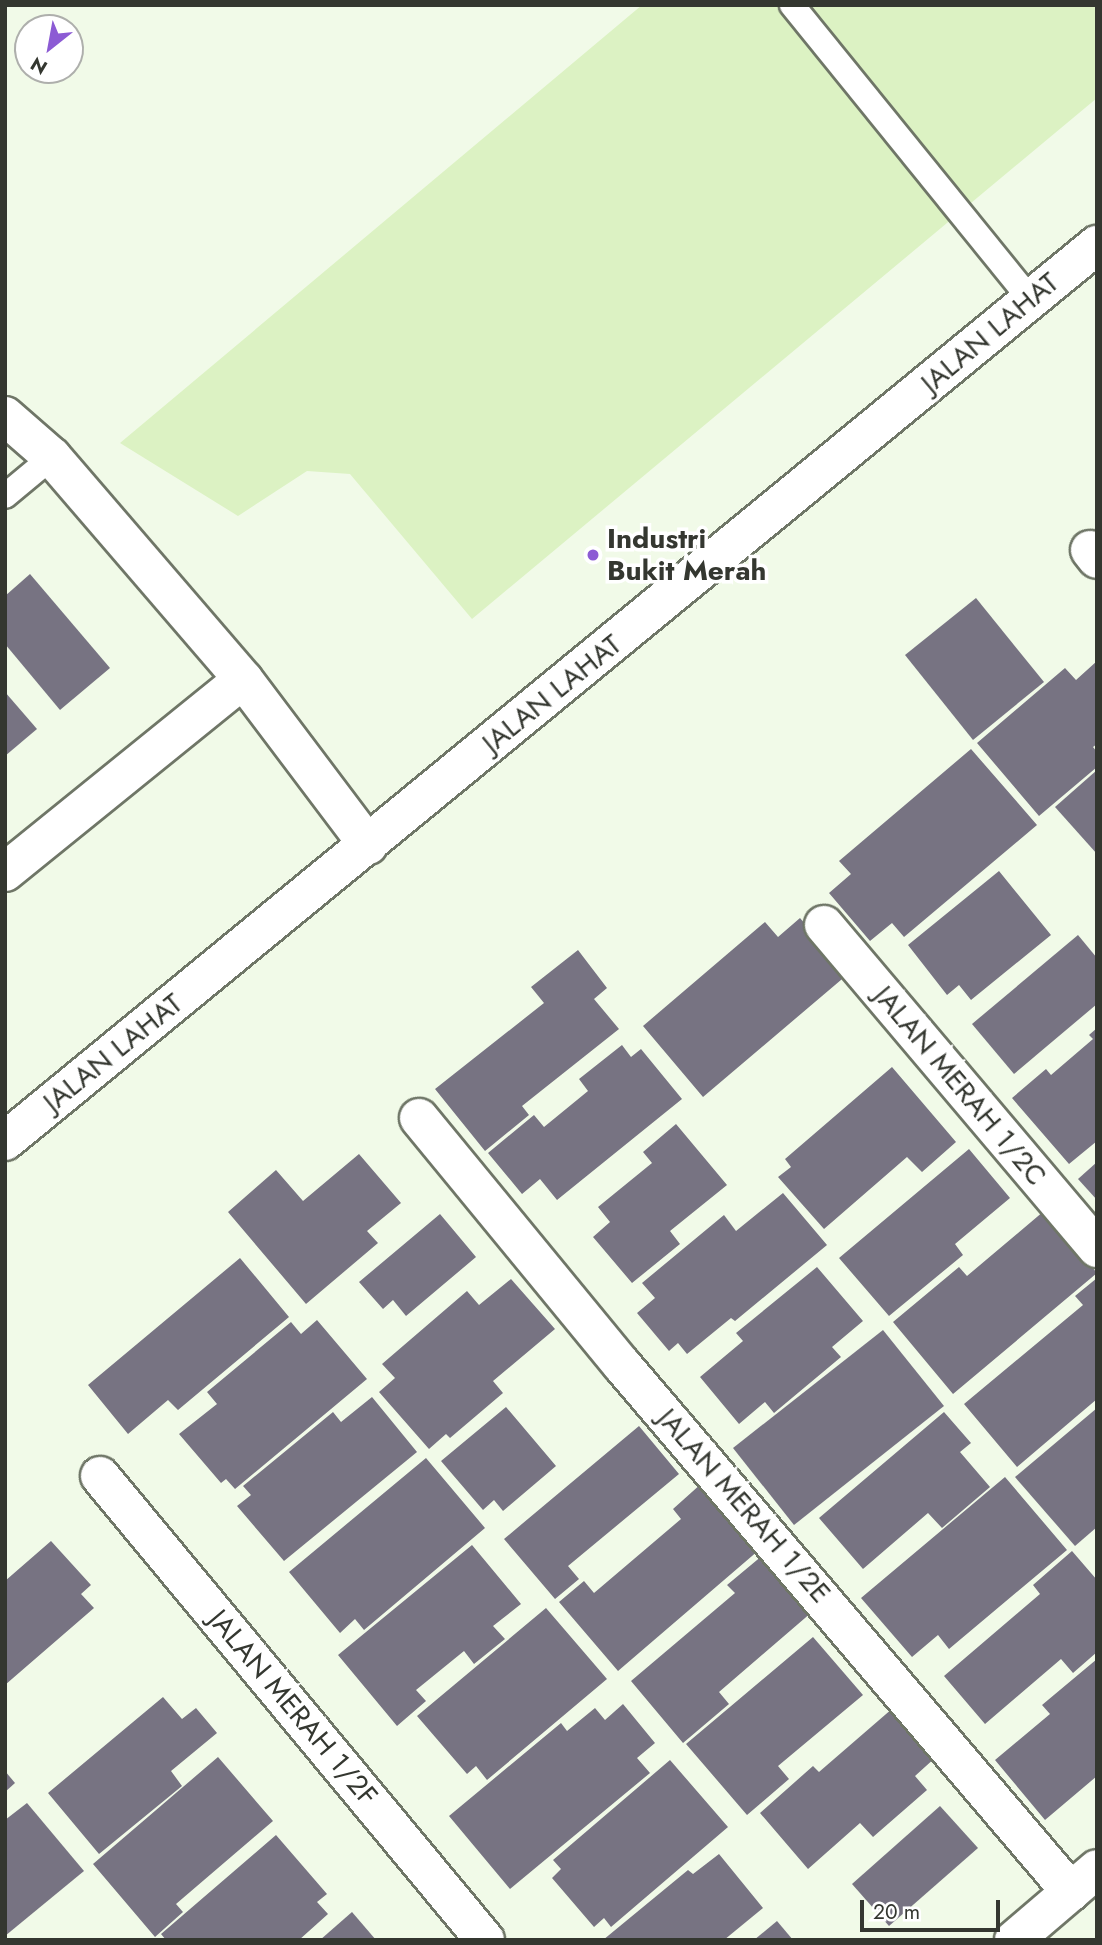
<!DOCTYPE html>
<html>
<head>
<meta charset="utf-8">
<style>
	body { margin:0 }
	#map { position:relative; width:1102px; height:1945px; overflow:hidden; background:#f1fae8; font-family:Jost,sans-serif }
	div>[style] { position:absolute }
	.green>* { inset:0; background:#dcf2c3 }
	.building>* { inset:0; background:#777382 }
	.roads { filter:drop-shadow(2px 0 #6f7667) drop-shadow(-2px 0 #6f7667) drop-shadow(0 2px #6f7667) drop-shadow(0 -2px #6f7667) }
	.lane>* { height:24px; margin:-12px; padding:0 12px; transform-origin:12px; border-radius:12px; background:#fff }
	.street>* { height:38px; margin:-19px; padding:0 19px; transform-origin:19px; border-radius:19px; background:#fff }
	.primary>* { height:38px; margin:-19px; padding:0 19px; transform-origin:19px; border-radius:19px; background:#fff }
	.dots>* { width:19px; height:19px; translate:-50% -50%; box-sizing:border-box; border:4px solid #fff; border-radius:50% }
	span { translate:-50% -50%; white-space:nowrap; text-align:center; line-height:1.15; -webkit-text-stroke:7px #fff; paint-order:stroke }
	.street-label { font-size:28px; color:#343730 }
	.poi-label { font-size:28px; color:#343730; font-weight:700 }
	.left { translate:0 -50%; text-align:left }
	.frame { position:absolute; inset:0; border:7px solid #343730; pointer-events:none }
	.north { position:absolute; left:14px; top:14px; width:70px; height:70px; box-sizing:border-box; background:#fff; border:2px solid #aeafac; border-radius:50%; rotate:211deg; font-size:19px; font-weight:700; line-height:28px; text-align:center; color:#343730 }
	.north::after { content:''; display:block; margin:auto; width:24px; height:32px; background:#8c5bd4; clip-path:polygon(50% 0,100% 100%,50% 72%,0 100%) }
	.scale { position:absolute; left:860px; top:1900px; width:140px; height:32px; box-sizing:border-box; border:4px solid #343730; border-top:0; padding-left:9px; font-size:21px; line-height:24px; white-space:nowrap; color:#343730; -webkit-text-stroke:5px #fff; paint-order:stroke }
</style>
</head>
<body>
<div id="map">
	<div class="green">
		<i style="clip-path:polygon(642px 5px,1097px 5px,1097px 98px,472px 619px,350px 474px,307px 471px,238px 516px,120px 443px)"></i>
	</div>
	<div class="building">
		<i style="clip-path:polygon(30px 574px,110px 668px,60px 710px,5px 644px,5px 596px)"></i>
		<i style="clip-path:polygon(976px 598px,1044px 682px,973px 740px,905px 655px)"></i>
		<i style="clip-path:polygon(1097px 661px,1097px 744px,1093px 747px,1097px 752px,1097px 767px,1039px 816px,977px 743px,1065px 668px,1076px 680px)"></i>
		<i style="clip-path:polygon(5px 692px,37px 729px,5px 756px)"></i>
		<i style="clip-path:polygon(971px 749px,1037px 825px,904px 937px,892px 923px,870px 941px,829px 893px,851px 874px,839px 861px)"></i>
		<i style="clip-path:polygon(1097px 770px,1097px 854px,1055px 807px)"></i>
		<i style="clip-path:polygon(999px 871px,1051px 935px,971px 1000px,959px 985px,947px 995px,908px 945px)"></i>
		<i style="clip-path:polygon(800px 918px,848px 974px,703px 1097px,643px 1026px,765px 922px,778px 937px)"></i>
		<i style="clip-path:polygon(1078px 935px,1097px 958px,1097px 1004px,1014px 1074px,972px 1024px)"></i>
		<i style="clip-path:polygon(578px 950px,607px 988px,594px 999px,619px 1029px,522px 1106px,529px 1115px,485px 1151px,435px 1089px,544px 1003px,531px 987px)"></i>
		<i style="clip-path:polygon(1097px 1028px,1097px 1141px,1069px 1164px,1012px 1098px,1046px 1069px,1051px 1075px,1093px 1039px,1089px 1035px)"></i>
		<i style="clip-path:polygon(622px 1045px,631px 1057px,641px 1049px,682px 1099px,557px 1200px,540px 1179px,522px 1194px,488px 1153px,534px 1115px,544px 1127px,588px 1091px,579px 1079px)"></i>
		<i style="clip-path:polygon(892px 1067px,956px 1142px,922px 1172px,907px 1157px,824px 1229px,778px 1177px,791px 1167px,785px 1159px)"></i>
		<i style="clip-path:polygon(676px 1124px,727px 1185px,670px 1231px,680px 1244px,632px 1283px,593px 1237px,610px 1222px,598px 1207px,652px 1163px,643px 1152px)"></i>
		<i style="clip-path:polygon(969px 1149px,1010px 1198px,955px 1244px,963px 1255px,889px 1316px,839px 1258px)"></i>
		<i style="clip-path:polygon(359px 1154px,401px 1203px,367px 1231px,378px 1243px,306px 1304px,228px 1212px,276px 1170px,303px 1201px)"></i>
		<i style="clip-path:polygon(1097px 1162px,1097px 1200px,1078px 1179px)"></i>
		<i style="clip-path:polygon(783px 1193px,827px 1245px,735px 1321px,731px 1318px,687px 1354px,678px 1343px,669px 1351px,637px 1313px,655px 1298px,642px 1283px,724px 1215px,736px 1231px)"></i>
		<i style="clip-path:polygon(1044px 1211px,1097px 1273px,953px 1394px,893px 1322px,959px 1267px,967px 1276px)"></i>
		<i style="clip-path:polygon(440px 1214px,476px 1257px,406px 1316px,393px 1300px,383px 1309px,359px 1282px)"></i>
		<i style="clip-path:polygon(240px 1258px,289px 1317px,178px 1410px,168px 1400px,128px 1434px,88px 1385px)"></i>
		<i style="clip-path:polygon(817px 1267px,863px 1321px,832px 1347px,841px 1357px,774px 1413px,765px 1402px,739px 1424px,700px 1377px,743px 1341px,736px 1333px)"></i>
		<i style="clip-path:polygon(1097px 1278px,1097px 1399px,1017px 1467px,964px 1404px,1083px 1305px,1075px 1296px)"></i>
		<i style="clip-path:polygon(511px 1279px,555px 1329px,493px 1381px,503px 1393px,450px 1438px,446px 1434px,429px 1449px,379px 1392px,395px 1378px,382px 1364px,467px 1291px,479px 1305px)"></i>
		<i style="clip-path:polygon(317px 1320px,367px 1379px,235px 1489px,226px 1479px,221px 1483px,179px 1434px,217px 1404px,207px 1392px,291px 1322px,301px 1334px)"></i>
		<i style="clip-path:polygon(883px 1330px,944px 1406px,794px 1525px,733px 1448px)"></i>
		<i style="clip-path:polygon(372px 1397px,417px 1452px,284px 1561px,237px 1506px,251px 1495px,243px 1486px,333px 1412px,341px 1422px)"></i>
		<i style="clip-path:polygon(506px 1407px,556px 1466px,503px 1511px,494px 1500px,483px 1510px,441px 1461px)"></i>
		<i style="clip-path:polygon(1097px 1408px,1097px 1527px,1075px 1546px,1015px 1477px)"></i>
		<i style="clip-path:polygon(944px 1412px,971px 1443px,960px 1452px,990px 1487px,942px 1528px,928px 1513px,863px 1569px,819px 1518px)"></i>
		<i style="clip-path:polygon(639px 1426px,679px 1474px,568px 1566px,579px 1579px,555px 1599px,504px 1539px)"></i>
		<i style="clip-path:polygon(426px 1458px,485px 1528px,364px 1630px,355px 1619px,340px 1633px,289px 1572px)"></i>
		<i style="clip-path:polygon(1005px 1477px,1067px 1550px,949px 1649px,938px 1635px,912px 1657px,861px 1598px)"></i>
		<i style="clip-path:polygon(702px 1483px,759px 1550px,618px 1671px,559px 1602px,584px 1581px,594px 1593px,681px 1519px,673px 1509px)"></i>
		<i style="clip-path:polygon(51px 1541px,91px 1585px,81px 1594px,94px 1608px,5px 1685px,5px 1581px)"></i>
		<i style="clip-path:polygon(472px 1545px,521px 1604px,493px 1626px,505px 1639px,474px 1664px,464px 1651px,416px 1690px,426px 1701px,397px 1726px,338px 1655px)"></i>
		<i style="clip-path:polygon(1072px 1551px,1097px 1580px,1097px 1652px,1073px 1673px,1061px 1659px,985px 1724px,944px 1676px,1040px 1594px,1033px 1585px)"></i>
		<i style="clip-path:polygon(763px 1555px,812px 1612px,719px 1692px,729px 1704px,683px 1743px,631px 1681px,735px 1593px,727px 1585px)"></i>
		<i style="clip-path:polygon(546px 1608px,607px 1679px,487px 1780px,476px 1766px,467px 1774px,417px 1716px)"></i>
		<i style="clip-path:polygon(813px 1637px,863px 1695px,778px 1766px,789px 1779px,747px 1815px,686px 1744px)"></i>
		<i style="clip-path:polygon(1097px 1659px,1097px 1776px,1045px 1820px,995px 1760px,1050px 1714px,1042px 1705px)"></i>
		<i style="clip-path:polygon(163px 1697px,182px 1719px,196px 1708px,217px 1733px,171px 1771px,182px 1786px,99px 1854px,48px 1793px)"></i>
		<i style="clip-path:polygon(623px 1704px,655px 1743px,637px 1758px,650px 1773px,510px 1889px,449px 1816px,561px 1723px,567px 1731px,595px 1708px,605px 1720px)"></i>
		<i style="clip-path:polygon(893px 1708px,936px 1757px,915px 1776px,927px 1790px,873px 1837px,860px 1823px,808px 1869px,760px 1813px,813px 1766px,819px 1772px)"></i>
		<i style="clip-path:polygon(218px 1757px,273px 1821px,176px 1904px,183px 1912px,155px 1937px,93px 1864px)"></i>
		<i style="clip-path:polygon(670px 1760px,728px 1827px,611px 1927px,604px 1918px,594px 1927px,552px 1878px,561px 1869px,553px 1860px)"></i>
		<i style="clip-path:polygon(5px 1771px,15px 1783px,5px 1792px)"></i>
		<i style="clip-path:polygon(27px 1803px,84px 1871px,5px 1936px,5px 1820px)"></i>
		<i style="clip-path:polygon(940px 1806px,978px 1848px,889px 1926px,852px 1884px)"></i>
		<i style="clip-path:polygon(276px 1835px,327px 1894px,317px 1902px,328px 1914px,299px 1940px,166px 1940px,161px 1934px)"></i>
		<i style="clip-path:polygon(719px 1854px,763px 1908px,724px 1940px,603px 1940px,688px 1870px,693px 1874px)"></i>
		<i style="clip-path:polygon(352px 1912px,376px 1940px,320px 1940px)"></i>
		<i style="clip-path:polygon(777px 1921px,793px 1940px,754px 1940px)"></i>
	</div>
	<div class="roads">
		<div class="lane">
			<i style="left:792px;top:5px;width:380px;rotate:51deg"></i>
			<i style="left:5px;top:496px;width:61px;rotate:-39.7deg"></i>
		</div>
		<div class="street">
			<i style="left:5px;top:416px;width:62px;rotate:41.1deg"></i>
			<i style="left:52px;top:457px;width:293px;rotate:49.3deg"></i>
			<i style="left:243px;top:679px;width:208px;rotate:53deg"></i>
			<i style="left:1090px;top:550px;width:11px;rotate:52deg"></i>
			<i style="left:5px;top:872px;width:306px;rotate:-39deg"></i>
			<i style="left:824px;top:925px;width:423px;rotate:49.8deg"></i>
			<i style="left:419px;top:1118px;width:320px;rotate:50.6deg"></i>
			<i style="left:622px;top:1365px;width:692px;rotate:49.57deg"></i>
			<i style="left:100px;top:1476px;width:603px;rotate:50.32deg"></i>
			<i style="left:1014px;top:1940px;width:109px;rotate:-40.5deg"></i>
		</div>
		<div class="primary">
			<i style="left:5px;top:1141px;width:1413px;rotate:-39.37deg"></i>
		</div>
	</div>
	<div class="dots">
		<i style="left:593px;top:555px;background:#8c5bd4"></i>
	</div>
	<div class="street-label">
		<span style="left:990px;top:333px;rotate:-40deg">JALAN LAHAT</span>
		<span style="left:552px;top:694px;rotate:-39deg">JALAN LAHAT</span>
		<span style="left:113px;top:1053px;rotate:-39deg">JALAN LAHAT</span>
		<span style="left:960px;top:1086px;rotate:50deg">JALAN MERAH 1/2C</span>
		<span style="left:744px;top:1506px;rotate:49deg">JALAN MERAH 1/2E</span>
		<span style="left:293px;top:1708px;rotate:50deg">JALAN MERAH 1/2F</span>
	</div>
	<div class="poi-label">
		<span class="left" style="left:607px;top:555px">Industri<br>Bukit Merah</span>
	</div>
	<div class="frame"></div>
	<div class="north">N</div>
	<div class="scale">20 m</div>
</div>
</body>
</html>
